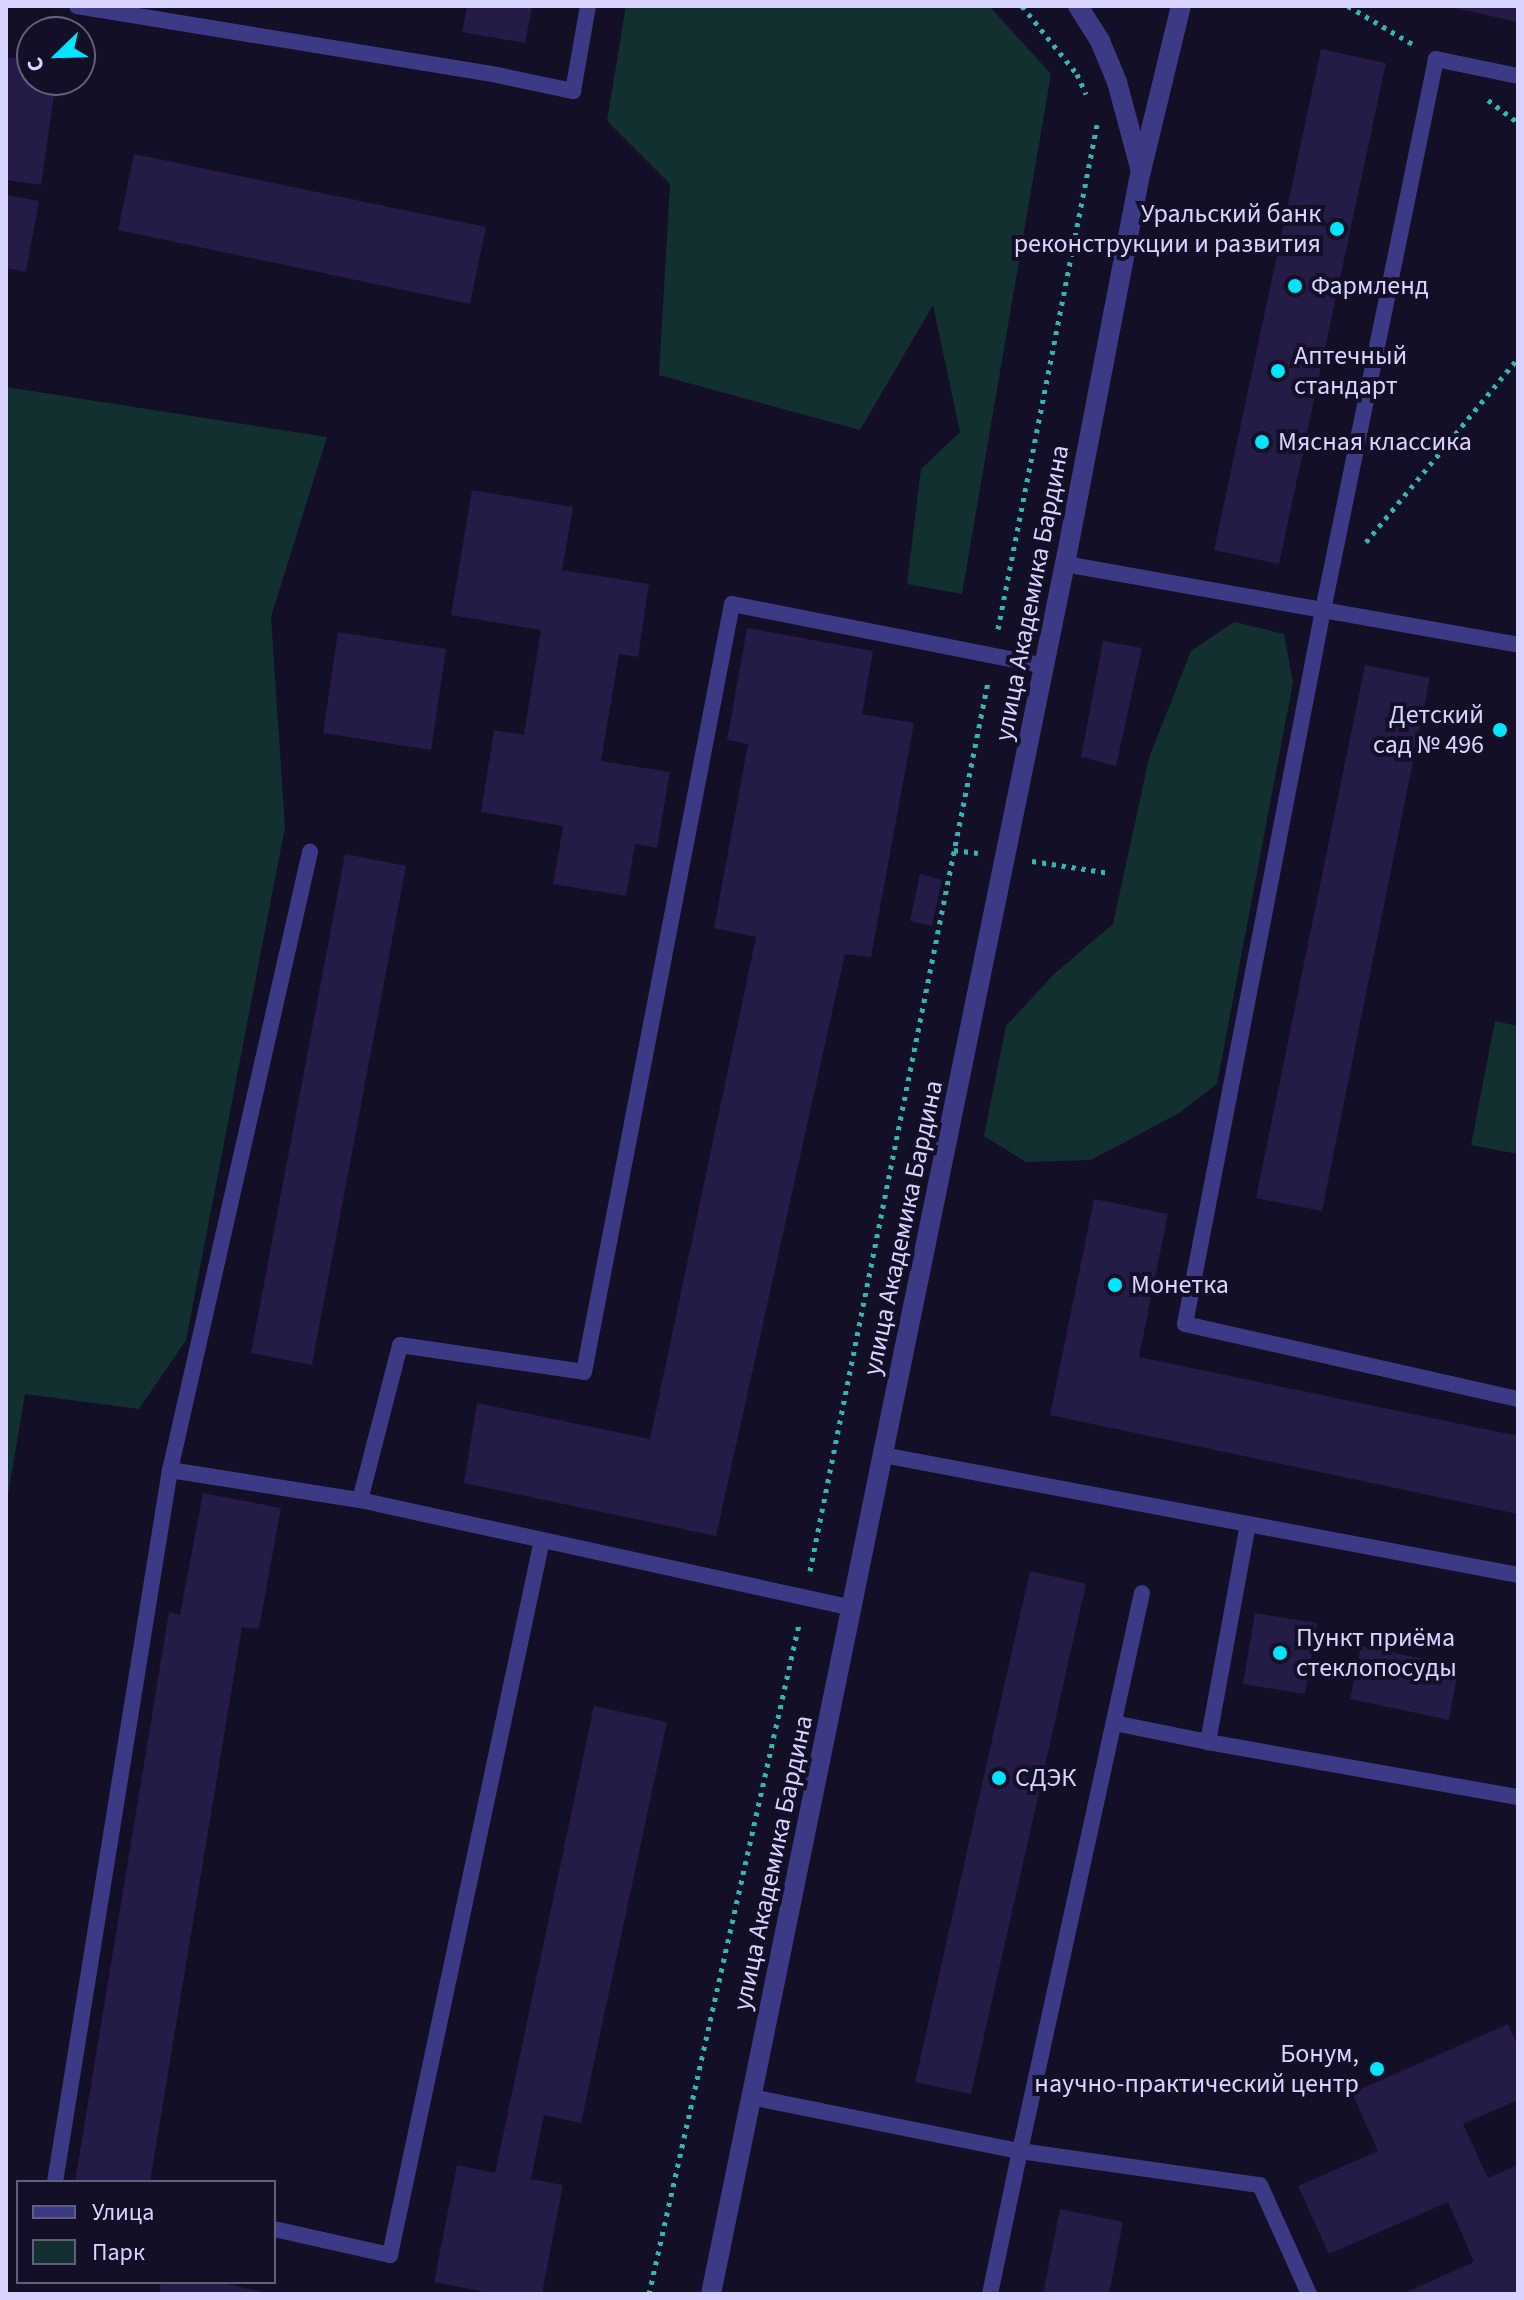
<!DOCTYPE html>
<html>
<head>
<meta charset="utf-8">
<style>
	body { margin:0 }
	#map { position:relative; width:1524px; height:2300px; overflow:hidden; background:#130f26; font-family:"Source Sans 3",sans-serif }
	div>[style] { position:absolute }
	.green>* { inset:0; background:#12302f }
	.building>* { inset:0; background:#241b47 }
	.path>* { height:5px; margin-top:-2.5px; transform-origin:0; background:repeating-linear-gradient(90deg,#2fb8b0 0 4px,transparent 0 10px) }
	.service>* { height:16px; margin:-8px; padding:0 8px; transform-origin:8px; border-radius:8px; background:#3d3a85 }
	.tertiary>* { height:20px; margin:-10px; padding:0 10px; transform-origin:10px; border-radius:10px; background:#3d3a85 }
	.dots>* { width:22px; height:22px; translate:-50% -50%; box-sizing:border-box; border:4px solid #130f26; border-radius:50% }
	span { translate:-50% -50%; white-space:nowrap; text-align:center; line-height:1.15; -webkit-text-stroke:8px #130f26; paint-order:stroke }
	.poi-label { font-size:26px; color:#d9d4ff }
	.right { translate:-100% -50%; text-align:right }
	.left { translate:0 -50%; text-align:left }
	.street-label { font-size:26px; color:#d9d4ff }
	.frame { position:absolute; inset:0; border:8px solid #d9d4ff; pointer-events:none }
	.legend { position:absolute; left:16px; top:2180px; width:260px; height:104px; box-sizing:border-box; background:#130f26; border:2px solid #625e7d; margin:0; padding:10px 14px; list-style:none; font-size:24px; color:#d9d4ff }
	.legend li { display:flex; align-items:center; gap:16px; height:40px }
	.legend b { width:40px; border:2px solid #625e7d }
	.north { position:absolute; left:16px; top:16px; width:80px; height:80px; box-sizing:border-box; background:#130f26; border:2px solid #625e7d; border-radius:50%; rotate:247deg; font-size:22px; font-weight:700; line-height:32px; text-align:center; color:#d9d4ff }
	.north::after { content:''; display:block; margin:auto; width:28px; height:36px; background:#00e5ff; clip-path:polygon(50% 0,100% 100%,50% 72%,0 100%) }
</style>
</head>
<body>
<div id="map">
	<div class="green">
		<i style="clip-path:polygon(626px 6px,989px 6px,1051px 74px,962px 594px,907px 584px,921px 469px,960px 432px,933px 305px,860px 430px,659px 375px,670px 184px,607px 121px)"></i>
		<i style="clip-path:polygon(6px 387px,327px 437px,271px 617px,285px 827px,186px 1340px,139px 1409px,25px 1394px,6px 1507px)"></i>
		<i style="clip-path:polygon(1234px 622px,1284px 634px,1293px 682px,1217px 1084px,1179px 1113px,1091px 1160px,1026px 1162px,984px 1136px,1006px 1026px,1054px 974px,1113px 924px,1149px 758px,1191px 651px)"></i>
		<i style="clip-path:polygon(1495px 1021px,1518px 1026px,1518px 1154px,1471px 1145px)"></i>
	</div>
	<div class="building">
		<i style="clip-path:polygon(467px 6px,532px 6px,525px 43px,462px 32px)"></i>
		<i style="clip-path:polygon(1449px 6px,1518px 6px,1518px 22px,1449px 7px)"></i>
		<i style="clip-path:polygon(1321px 49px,1386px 63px,1279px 564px,1214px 550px)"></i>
		<i style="clip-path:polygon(6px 57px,32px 61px,32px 80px,56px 80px,41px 185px,6px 180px)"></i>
		<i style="clip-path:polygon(134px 154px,486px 227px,470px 304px,118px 230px)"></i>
		<i style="clip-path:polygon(6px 195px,39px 201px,26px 272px,6px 268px)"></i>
		<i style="clip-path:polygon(472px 490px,573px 507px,562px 570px,649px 584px,638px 657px,619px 654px,601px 761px,670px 772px,657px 848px,635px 844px,626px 896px,553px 884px,563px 826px,481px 812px,494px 730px,524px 735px,541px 630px,451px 615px)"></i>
		<i style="clip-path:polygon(747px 628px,873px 651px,862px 714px,914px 723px,871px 957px,845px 954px,716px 1536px,464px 1483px,477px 1403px,650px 1439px,756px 937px,714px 928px,748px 744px,727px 740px)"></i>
		<i style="clip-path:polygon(338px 632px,446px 649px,431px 750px,323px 733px)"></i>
		<i style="clip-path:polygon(1103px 641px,1142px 648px,1116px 766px,1081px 757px)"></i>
		<i style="clip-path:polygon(1365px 665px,1430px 678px,1322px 1211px,1256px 1198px)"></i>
		<i style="clip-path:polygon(345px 854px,406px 866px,312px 1365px,251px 1353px)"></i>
		<i style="clip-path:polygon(920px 874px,942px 880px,932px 926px,910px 921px)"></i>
		<i style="clip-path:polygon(1094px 1199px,1168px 1214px,1139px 1357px,1518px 1436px,1518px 1514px,1050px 1415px)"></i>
		<i style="clip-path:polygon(203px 1493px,281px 1508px,260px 1623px,258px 1629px,242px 1627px,150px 2182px,75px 2182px,169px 1612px,180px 1615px)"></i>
		<i style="clip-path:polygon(1030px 1571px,1086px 1584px,971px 2094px,915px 2082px)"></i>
		<i style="clip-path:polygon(1255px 1613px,1317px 1623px,1305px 1694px,1243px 1684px)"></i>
		<i style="clip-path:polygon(1361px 1646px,1459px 1666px,1449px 1720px,1350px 1699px)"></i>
		<i style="clip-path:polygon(594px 1706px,667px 1722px,581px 2123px,544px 2115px,531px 2179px,563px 2185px,542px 2294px,494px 2294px,434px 2282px,457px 2165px,495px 2173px)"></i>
		<i style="clip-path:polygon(1508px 2024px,1518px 2047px,1518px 2100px,1463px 2124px,1488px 2178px,1518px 2165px,1518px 2294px,1402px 2294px,1474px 2262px,1448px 2202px,1329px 2254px,1298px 2186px,1378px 2151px,1352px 2093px)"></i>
		<i style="clip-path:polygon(1060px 2209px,1123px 2222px,1109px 2294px,1043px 2294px)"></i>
		<i style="clip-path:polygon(161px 2282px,217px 2282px,273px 2294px,159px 2294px)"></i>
	</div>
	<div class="path">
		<i style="left:1022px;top:6px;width:87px;rotate:51deg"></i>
		<i style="left:1077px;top:74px;width:22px;rotate:66deg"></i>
		<i style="left:1348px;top:6px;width:79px;rotate:30.5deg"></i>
		<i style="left:1488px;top:100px;width:38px;rotate:37deg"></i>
		<i style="left:1366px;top:542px;width:239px;rotate:-50.4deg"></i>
		<i style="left:998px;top:629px;width:514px;rotate:-78.89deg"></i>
		<i style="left:954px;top:850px;width:24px;rotate:7deg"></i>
		<i style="left:1032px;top:861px;width:79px;rotate:8.7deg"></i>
		<i style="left:810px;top:1571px;width:907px;rotate:-78.68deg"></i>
		<i style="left:649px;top:2294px;width:687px;rotate:-77.38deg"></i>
	</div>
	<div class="service">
		<i style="left:77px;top:6px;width:426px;rotate:9.3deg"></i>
		<i style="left:497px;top:75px;width:78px;rotate:11.9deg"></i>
		<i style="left:573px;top:91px;width:86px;rotate:-80deg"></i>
		<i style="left:1518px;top:76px;width:84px;rotate:-168.3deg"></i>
		<i style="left:1436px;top:59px;width:562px;rotate:101.59deg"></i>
		<i style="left:1323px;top:610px;width:727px;rotate:100.94deg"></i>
		<i style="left:1185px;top:1324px;width:341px;rotate:12.7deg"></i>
		<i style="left:1065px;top:564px;width:460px;rotate:10.1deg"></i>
		<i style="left:883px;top:1455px;width:646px;rotate:10.7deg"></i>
		<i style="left:170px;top:1470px;width:634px;rotate:-77.24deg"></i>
		<i style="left:360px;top:1500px;width:160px;rotate:-75.5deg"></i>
		<i style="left:400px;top:1345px;width:186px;rotate:8.3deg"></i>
		<i style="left:584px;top:1372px;width:782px;rotate:-79.09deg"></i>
		<i style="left:732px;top:604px;width:318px;rotate:11.2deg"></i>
		<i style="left:1248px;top:1524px;width:222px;rotate:100.4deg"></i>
		<i style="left:1208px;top:1742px;width:315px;rotate:10.1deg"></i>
		<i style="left:1114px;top:1723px;width:96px;rotate:11.4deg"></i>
		<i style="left:751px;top:2097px;width:274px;rotate:11.4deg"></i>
		<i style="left:1020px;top:2151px;width:571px;rotate:-77.67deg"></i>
		<i style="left:55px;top:2182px;width:721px;rotate:-80.83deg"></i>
		<i style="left:170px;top:1470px;width:192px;rotate:9deg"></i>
		<i style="left:360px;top:1500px;width:505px;rotate:12.36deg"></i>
		<i style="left:274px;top:2229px;width:119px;rotate:12.6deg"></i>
		<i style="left:390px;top:2255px;width:731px;rotate:-78deg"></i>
		<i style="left:990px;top:2294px;width:146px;rotate:-78.2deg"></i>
		<i style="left:1020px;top:2151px;width:242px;rotate:8.1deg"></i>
		<i style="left:1260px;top:2185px;width:120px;rotate:65.8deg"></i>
	</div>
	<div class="tertiary">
		<i style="left:1078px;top:6px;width:41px;rotate:57.8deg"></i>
		<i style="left:1100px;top:41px;width:44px;rotate:67.5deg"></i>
		<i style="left:1117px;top:82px;width:89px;rotate:75deg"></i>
		<i style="left:711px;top:2294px;width:1766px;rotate:-78.44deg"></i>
		<i style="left:1065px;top:564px;width:400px;rotate:-79.1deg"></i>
		<i style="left:1141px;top:171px;width:170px;rotate:-76.4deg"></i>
	</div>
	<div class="dots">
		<i style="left:1337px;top:229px;background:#00e5ff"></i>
		<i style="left:1295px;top:286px;background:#00e5ff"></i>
		<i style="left:1278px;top:371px;background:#00e5ff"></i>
		<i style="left:1262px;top:442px;background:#00e5ff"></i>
		<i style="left:1500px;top:730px;background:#00e5ff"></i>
		<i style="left:1115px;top:1285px;background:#00e5ff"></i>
		<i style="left:1280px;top:1653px;background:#00e5ff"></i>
		<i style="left:999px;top:1778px;background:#00e5ff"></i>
		<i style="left:1377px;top:2069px;background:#00e5ff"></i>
	</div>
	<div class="poi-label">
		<span class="right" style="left:1321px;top:229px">Уральский банк<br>реконструкции и развития</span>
		<span class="left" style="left:1311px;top:286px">Фармленд</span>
		<span class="left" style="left:1294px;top:371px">Аптечный<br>стандарт</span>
		<span class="left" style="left:1278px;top:442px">Мясная классика</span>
		<span class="right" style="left:1484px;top:730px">Детский<br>сад № 496</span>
		<span class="left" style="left:1131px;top:1285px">Монетка</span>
		<span class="left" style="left:1296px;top:1653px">Пункт приёма<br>стеклопосуды</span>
		<span class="left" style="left:1015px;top:1778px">СДЭК</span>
		<span class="right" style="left:1359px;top:2069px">Бонум,<br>научно-практический центр</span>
	</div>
	<div class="street-label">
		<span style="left:1032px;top:593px;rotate:-79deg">улица Академика Бардина</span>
		<span style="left:903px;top:1228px;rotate:-78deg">улица Академика Бардина</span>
		<span style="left:773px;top:1863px;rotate:-78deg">улица Академика Бардина</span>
	</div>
	<div class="frame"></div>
	<ul class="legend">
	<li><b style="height:10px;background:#3d3a85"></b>Улица</li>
	<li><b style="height:22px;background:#12302f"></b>Парк</li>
	</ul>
	<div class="north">С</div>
</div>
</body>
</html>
